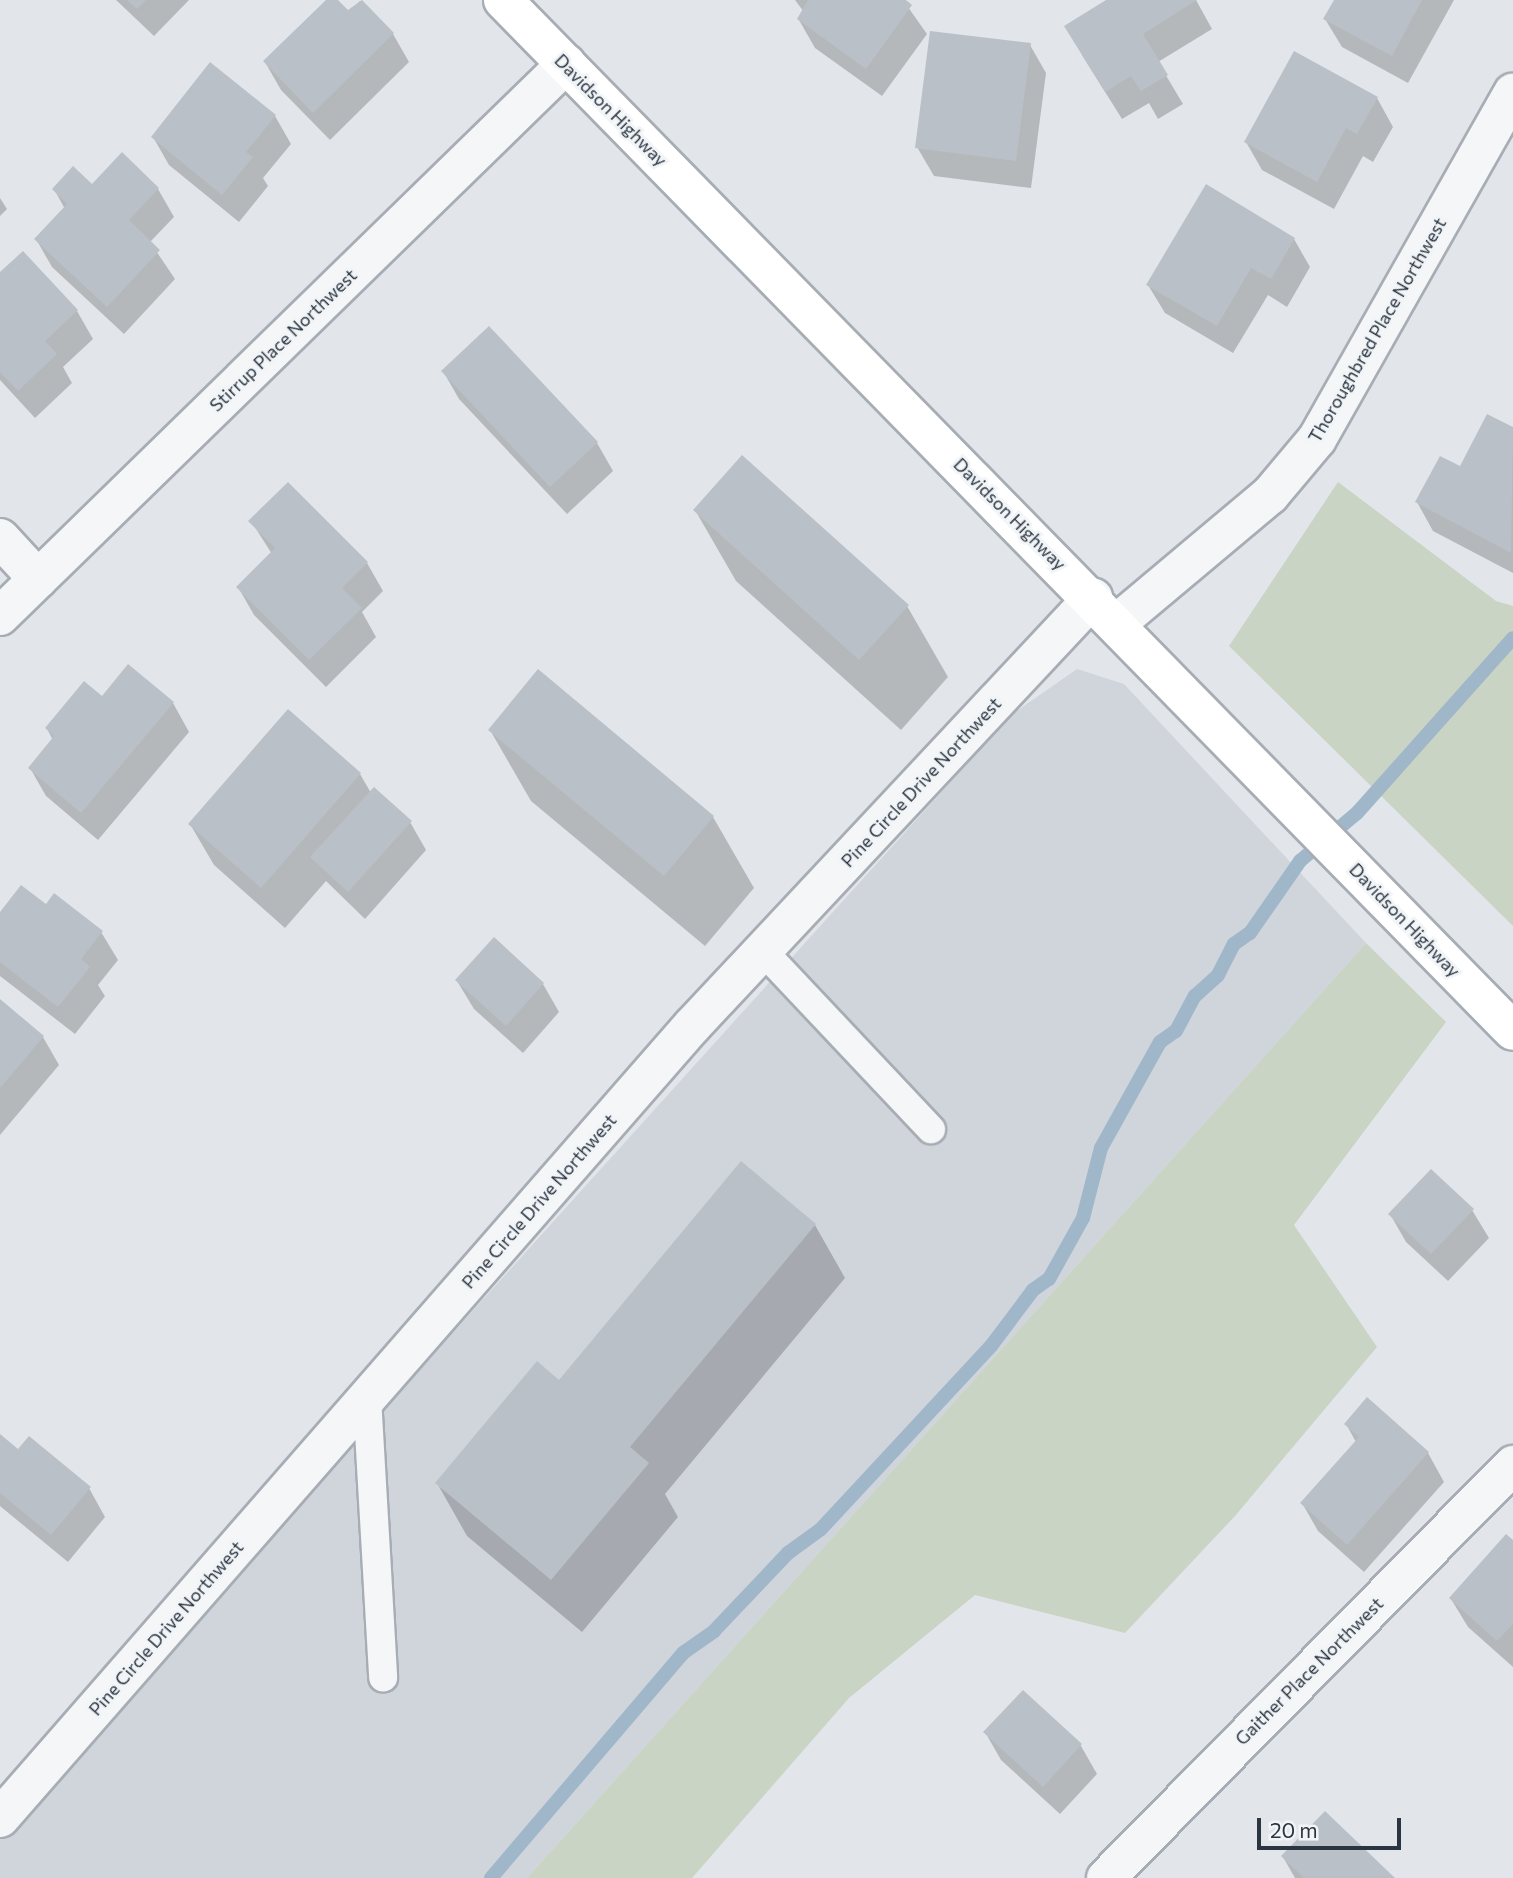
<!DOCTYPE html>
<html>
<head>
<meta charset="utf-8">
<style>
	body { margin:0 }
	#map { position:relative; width:1513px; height:1878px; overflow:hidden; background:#e2e6ea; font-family:Commissioner,sans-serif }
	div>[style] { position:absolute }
	.built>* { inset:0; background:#d0d5dc }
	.green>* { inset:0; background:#c9d4c4 }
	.shadow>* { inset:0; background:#0003 }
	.stream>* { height:14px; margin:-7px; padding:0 7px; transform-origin:7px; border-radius:7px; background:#9fb7c9 }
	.building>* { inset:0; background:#bac0c7 }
	.roads { filter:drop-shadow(2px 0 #a7adb4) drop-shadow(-2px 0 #a7adb4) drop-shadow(0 2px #a7adb4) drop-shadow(0 -2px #a7adb4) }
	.lane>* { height:28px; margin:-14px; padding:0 14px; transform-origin:14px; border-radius:14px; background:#f5f6f8 }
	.street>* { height:38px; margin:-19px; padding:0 19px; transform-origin:19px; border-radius:19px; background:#f5f6f8 }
	.primary>* { height:38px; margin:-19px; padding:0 19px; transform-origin:19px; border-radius:19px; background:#fff }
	span { translate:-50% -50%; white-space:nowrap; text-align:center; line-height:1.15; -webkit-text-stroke:6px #f2f5f7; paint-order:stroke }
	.street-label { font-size:18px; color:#2b3542 }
	.scale { position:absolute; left:1257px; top:1818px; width:144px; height:32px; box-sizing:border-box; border:4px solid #2b3542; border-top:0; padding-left:9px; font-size:21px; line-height:24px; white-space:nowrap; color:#2b3542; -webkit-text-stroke:5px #f2f5f7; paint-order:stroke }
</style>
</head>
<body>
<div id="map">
	<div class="built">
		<i style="clip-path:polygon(1077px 669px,1124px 684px,1366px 943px,527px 1878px,0 1878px,0 1834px,1011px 715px)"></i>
	</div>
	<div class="green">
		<i style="clip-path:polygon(1338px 482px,1496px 601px,1513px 606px,1513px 926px,1229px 646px)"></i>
		<i style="clip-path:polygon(1366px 943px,1446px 1022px,1294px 1225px,1377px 1347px,1235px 1516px,1125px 1633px,975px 1595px,849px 1698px,692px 1878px,527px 1878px)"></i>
	</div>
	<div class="shadow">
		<i style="clip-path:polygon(116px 0,189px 0,154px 36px)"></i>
		<i style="clip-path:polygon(328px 0,336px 0,348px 12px,360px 1px,393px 34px,409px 62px,330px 140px,281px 90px,265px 62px)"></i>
		<i style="clip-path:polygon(795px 0,903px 0,927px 34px,882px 96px,815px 48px,799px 20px,804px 12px)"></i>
		<i style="clip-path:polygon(1110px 0,1196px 0,1212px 29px,1158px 62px,1183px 104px,1158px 119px,1149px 103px,1122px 119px,1082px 55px)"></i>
		<i style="clip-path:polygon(1336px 0,1454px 0,1408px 83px,1342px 47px,1325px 19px)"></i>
		<i style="clip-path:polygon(1030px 45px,1046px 73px,1031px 188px,934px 176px,917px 147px)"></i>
		<i style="clip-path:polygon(1377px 98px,1393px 127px,1373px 162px,1363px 156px,1334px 209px,1262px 170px,1246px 142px)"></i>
		<i style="clip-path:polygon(275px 116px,291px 144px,263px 178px,268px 186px,239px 222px,169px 165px,153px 137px)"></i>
		<i style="clip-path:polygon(92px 186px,158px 189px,174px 217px,150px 242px,175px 279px,124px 334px,52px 267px,36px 239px,65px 209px,54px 189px)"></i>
		<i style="clip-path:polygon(0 198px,7px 209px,0 216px)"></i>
		<i style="clip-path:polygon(1294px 239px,1310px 267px,1287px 307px,1268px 295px,1233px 353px,1165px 313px,1148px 285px)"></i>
		<i style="clip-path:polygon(22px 254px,77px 311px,93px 339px,63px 367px,72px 383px,35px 418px,0 380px,0 275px)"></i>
		<i style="clip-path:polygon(443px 371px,597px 443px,613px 471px,567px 514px,459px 399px)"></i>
		<i style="clip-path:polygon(1488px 416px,1513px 429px,1513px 573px,1433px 531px,1417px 502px,1460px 468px)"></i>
		<i style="clip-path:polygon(695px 510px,907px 606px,948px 677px,901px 730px,736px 581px)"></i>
		<i style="clip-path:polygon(251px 521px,367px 563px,383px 591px,362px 612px,376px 637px,326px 687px,254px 615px,238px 587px,272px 554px)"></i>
		<i style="clip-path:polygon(128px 666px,173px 703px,189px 732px,98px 840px,46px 796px,30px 768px,53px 740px,47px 729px,102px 698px)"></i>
		<i style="clip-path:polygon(490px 730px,713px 817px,754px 888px,705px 946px,531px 801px)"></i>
		<i style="clip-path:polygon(360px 774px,371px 793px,410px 822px,426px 850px,365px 919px,326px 881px,285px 928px,214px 865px,190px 824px)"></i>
		<i style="clip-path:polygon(46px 906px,101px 932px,118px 960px,98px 985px,105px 996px,75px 1034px,0 976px,0 915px)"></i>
		<i style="clip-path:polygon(457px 981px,543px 984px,559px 1012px,523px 1053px,474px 1009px)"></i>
		<i style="clip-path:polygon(0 1001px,43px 1037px,59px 1065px,0 1135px)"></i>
		<i style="clip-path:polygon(1472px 1210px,1489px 1238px,1448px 1281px,1406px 1242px,1390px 1214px)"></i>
		<i style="clip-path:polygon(815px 1225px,845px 1278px,665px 1494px,678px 1517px,582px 1632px,467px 1536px,437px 1483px,560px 1382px)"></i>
		<i style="clip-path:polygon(1367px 1400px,1428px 1453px,1444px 1482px,1364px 1572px,1318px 1531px,1302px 1503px,1356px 1442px,1346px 1424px)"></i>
		<i style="clip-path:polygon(0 1436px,19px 1452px,89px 1488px,105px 1517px,68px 1562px,0 1506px)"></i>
		<i style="clip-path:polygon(1513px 1542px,1513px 1667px,1468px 1627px,1451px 1599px)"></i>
		<i style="clip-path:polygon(1023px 1692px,1081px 1746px,1097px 1774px,1060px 1814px,1001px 1760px,985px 1732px)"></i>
		<i style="clip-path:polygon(1283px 1857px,1393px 1878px,1295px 1878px)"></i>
	</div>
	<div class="stream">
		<i style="left:491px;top:1878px;width:296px;rotate:-49.5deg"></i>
		<i style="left:683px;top:1653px;width:38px;rotate:-35deg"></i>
		<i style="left:714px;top:1631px;width:108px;rotate:-46.5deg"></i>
		<i style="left:788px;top:1553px;width:39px;rotate:-36deg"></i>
		<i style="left:820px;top:1530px;width:251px;rotate:-47.1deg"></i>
		<i style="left:991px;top:1346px;width:70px;rotate:-53.1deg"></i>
		<i style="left:1033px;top:1290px;width:19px;rotate:-35deg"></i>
		<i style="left:1049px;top:1279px;width:70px;rotate:-60.9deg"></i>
		<i style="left:1083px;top:1218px;width:72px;rotate:-75.6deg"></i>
		<i style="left:1101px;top:1148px;width:121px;rotate:-60.9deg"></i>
		<i style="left:1160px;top:1042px;width:19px;rotate:-35deg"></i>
		<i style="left:1176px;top:1031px;width:40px;rotate:-62deg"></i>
		<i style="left:1195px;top:996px;width:31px;rotate:-42deg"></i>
		<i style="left:1218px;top:975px;width:35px;rotate:-63deg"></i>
		<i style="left:1234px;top:944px;width:19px;rotate:-35deg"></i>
		<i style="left:1250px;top:933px;width:88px;rotate:-55.2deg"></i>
		<i style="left:1300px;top:861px;width:75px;rotate:-40.1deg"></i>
		<i style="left:1357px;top:813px;width:234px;rotate:-48.3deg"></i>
	</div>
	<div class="building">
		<i style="clip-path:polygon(127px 0,146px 0,137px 9px)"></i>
		<i style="clip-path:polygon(326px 0,338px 0,348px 10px,362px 0,394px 33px,313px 113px,263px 61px)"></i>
		<i style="clip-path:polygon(808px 0,906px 0,912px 5px,866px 69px,797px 19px)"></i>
		<i style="clip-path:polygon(1106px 0,1197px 0,1143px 34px,1168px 75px,1141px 91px,1131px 76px,1105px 92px,1064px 26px)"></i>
		<i style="clip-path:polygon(1334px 0,1422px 0,1392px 56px,1323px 19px)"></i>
		<i style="clip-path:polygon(930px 31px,1031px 43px,1016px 161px,915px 148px)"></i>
		<i style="clip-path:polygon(1294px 51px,1378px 97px,1357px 134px,1346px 128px,1317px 182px,1244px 142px)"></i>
		<i style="clip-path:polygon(210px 62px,276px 115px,246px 152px,253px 157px,222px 195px,151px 137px)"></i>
		<i style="clip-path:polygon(122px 152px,159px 188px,129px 220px,160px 250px,107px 307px,34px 239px,67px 204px,52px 189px,73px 166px,92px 184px)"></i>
		<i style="clip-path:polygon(1206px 184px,1295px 238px,1271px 279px,1251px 268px,1217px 326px,1146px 285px)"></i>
		<i style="clip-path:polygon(23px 251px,78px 310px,45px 341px,57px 354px,18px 391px,0 372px,0 272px)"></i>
		<i style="clip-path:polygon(489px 326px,598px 442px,550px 487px,441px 371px)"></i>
		<i style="clip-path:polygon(1487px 414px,1513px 427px,1511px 553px,1415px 502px,1440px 456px,1460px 466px)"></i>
		<i style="clip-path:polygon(742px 455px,909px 605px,859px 660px,693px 510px)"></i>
		<i style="clip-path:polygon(288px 482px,368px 562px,342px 588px,362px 608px,309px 660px,236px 587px,275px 548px,248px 521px)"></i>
		<i style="clip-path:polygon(128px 664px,174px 702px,81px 813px,28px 768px,54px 736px,45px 728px,84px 681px,102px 696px)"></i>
		<i style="clip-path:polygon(538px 669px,714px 816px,664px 876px,488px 730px)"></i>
		<i style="clip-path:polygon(288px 709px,361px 773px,261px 888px,188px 824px)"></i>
		<i style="clip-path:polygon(374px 787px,412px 821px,348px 892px,310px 857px)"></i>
		<i style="clip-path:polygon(21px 885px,46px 904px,54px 893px,103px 931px,81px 959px,90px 967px,58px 1007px,0 962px,0 912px)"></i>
		<i style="clip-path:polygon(494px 937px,544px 983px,506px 1026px,455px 980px)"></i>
		<i style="clip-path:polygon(0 999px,44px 1036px,0 1088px)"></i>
		<i style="clip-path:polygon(741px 1161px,816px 1224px,630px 1447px,649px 1463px,551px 1580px,435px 1483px,537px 1361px,559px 1380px)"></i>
		<i style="clip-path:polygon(1431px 1169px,1474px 1209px,1431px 1254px,1388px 1214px)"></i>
		<i style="clip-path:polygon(1367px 1397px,1429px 1452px,1347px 1545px,1300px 1503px,1359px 1437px,1344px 1424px)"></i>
		<i style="clip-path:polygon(0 1434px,18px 1449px,29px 1436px,91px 1487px,51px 1535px,0 1493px)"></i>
		<i style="clip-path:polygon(1506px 1534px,1513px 1540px,1513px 1624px,1497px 1641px,1449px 1598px)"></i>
		<i style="clip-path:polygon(1023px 1690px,1082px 1744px,1043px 1787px,983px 1732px)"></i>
		<i style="clip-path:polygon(1325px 1811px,1395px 1878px,1304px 1878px,1281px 1856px)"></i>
	</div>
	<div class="roads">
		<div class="lane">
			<i style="left:763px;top:951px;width:245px;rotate:46.7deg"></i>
			<i style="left:367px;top:1397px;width:281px;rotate:86.7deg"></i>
		</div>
		<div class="street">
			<i style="left:0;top:538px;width:56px;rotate:47.2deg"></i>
			<i style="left:0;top:616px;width:791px;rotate:-44.28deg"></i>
			<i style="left:1116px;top:624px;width:201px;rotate:-40deg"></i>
			<i style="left:1270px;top:495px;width:73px;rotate:-50deg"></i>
			<i style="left:1317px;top:439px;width:398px;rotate:-60.5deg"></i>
			<i style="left:0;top:1818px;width:1052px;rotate:-48.86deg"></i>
			<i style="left:692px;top:1026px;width:587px;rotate:-46.87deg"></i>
			<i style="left:1106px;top:1878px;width:580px;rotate:-45.42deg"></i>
		</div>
		<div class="primary">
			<i style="left:503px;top:0;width:1443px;rotate:45.59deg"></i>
		</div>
	</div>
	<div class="street-label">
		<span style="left:611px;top:110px;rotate:45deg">Davidson Highway</span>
		<span style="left:1377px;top:330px;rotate:-60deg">Thoroughbred Place Northwest</span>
		<span style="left:283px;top:340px;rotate:-44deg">Stirrup Place Northwest</span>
		<span style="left:1010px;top:514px;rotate:45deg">Davidson Highway</span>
		<span style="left:921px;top:782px;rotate:-47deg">Pine Circle Drive Northwest</span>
		<span style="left:1405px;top:920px;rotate:46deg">Davidson Highway</span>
		<span style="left:539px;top:1201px;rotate:-49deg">Pine Circle Drive Northwest</span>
		<span style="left:166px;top:1628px;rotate:-49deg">Pine Circle Drive Northwest</span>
		<span style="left:1309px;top:1671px;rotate:-45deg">Gaither Place Northwest</span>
	</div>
	<div class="scale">20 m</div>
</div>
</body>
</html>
